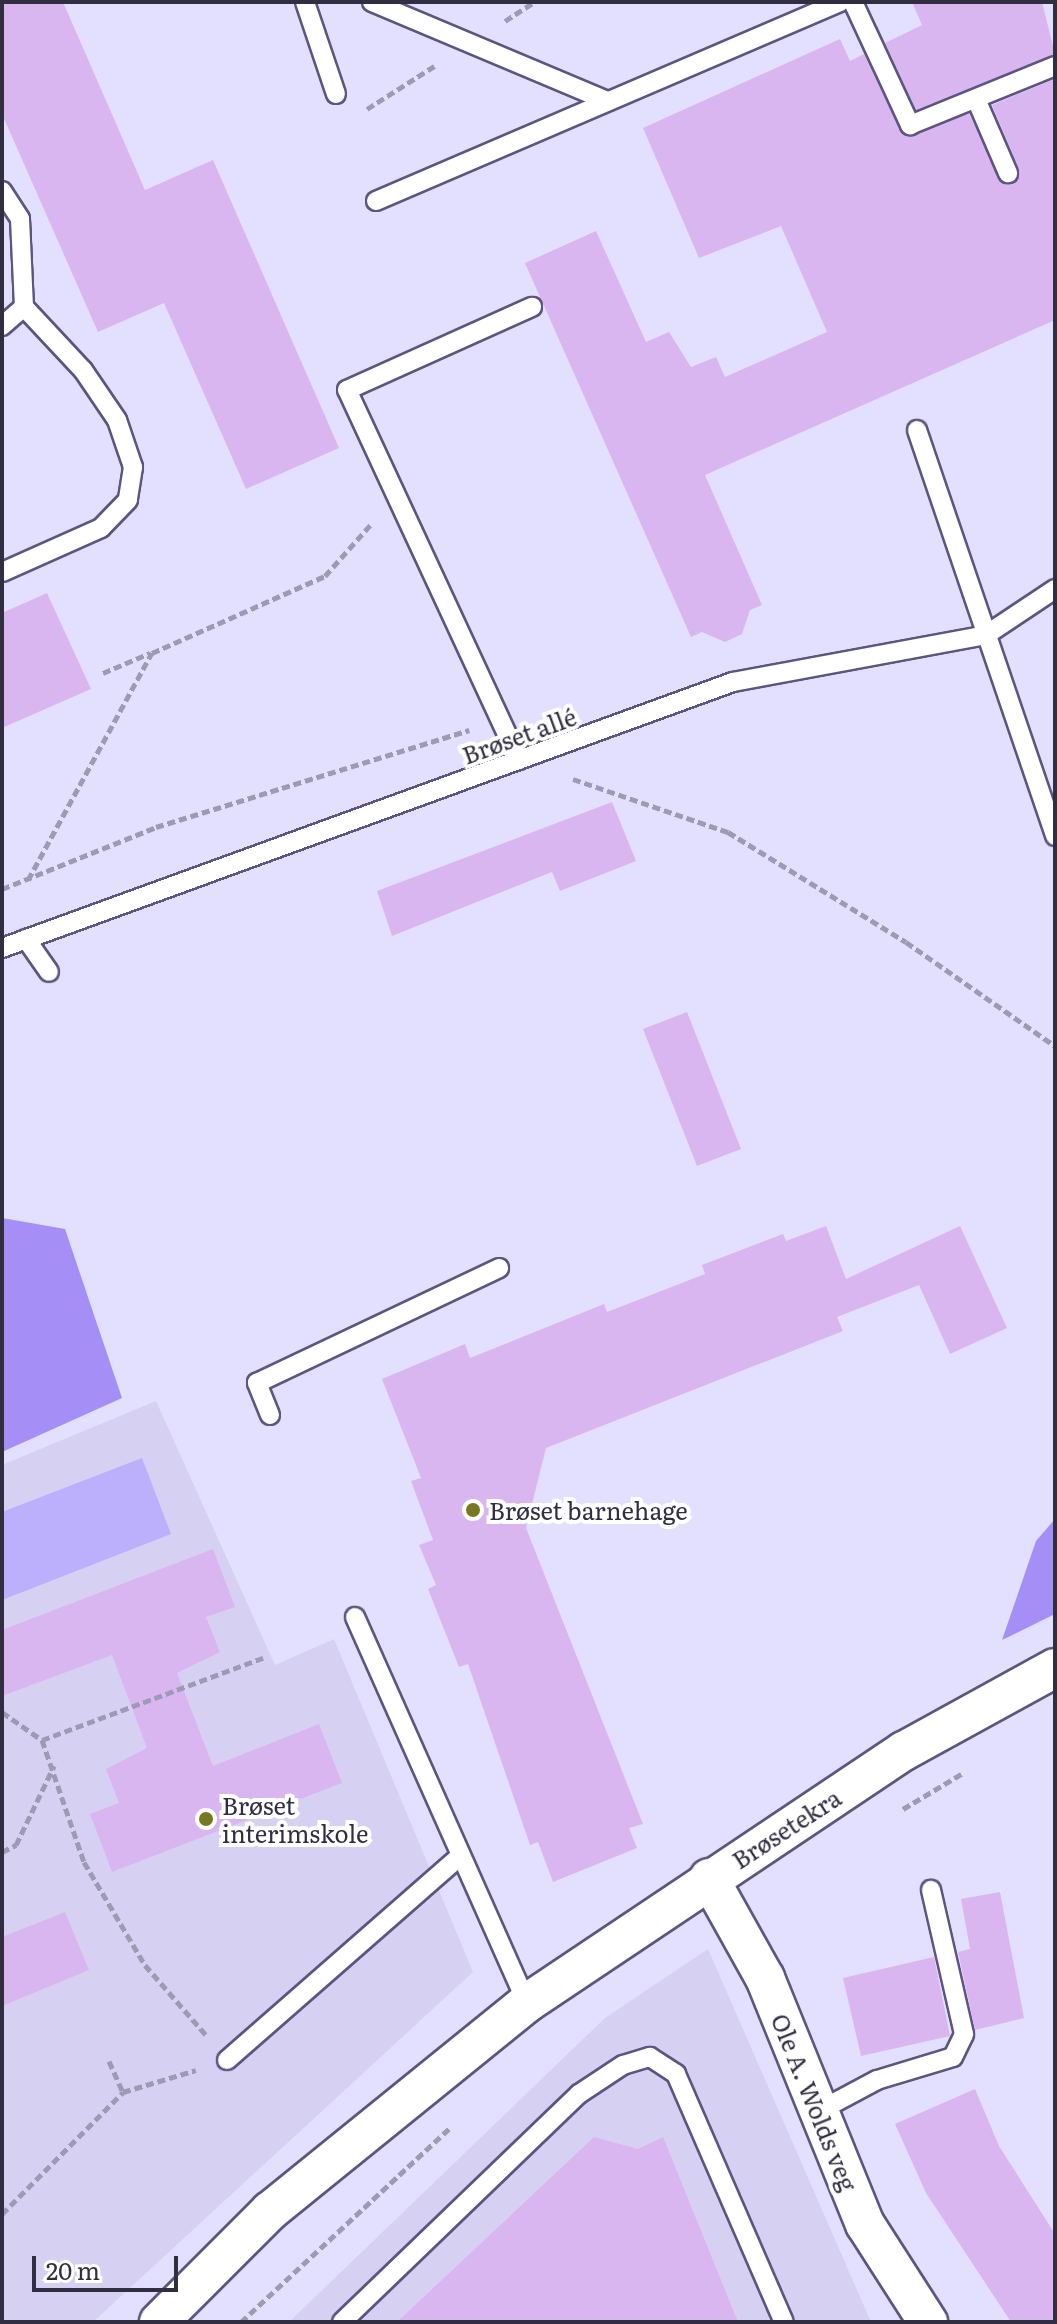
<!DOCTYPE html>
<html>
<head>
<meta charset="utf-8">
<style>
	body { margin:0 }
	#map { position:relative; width:1057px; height:2324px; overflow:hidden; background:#e3dffe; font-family:Literata,serif }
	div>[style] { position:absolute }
	.built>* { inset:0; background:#d6d1f3 }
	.green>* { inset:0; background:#bcaffb }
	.forest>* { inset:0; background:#a58ff7 }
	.building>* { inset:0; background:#dab6f1 }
	.path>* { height:5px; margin-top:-2.5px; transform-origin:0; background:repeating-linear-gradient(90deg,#9d9ab4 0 8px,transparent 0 12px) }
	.roads { filter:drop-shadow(2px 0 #5c5580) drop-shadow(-2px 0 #5c5580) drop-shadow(0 2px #5c5580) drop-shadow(0 -2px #5c5580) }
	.lane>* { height:18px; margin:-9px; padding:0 9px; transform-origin:9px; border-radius:9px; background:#fff }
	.street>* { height:38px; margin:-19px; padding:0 19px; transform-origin:19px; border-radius:19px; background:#fff }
	.dots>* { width:22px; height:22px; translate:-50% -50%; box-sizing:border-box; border:4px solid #fff; border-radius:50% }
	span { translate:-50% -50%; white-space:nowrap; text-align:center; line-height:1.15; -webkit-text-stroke:8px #fff; paint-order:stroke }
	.street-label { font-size:24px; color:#312e42 }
	.poi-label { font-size:24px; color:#312e42 }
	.left { translate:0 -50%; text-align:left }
	.frame { position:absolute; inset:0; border:4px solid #312e42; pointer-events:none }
	.scale { position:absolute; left:32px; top:2256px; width:146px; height:36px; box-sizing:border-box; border:4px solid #312e42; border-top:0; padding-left:10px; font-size:24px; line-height:28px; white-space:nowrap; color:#312e42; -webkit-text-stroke:6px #fff; paint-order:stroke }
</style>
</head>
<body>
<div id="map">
	<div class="built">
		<i style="clip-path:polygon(156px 1401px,275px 1665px,334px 1639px,473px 1972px,93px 2322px,2px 2322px,2px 1465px)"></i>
		<i style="clip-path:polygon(708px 1949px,871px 2322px,289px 2322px,605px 2018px)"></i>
	</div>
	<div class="green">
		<i style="clip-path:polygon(142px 1458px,171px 1534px,2px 1600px,2px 1512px)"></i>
	</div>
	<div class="forest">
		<i style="clip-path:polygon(2px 1218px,65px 1229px,122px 1398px,2px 1452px)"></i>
		<i style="clip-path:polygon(1055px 1519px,1055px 1614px,1002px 1640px,1036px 1541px)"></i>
	</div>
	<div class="building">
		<i style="clip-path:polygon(2px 2px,63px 2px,145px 190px,213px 160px,339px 448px,246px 489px,164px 303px,98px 332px,2px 114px)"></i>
		<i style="clip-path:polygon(912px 2px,1042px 2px,1055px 54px,916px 110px,885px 43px,922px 25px)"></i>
		<i style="clip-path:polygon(840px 39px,850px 61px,864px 54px,902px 134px,969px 114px,1006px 185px,1017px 181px,1019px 169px,992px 105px,1055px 79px,1055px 320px,705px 475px,762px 605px,750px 610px,742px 634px,725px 642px,702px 632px,691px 637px,525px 263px,596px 231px,646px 342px,669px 332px,691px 367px,716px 357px,725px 377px,827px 332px,781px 226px,699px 258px,643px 128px)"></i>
		<i style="clip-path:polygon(47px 593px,91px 689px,2px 728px,2px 613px)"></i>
		<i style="clip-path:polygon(612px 802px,636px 861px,560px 891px,552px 872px,392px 936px,377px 891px)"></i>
		<i style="clip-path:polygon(687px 1012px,741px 1149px,697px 1166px,643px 1029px)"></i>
		<i style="clip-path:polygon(826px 1226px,846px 1279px,960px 1226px,1007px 1328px,950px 1354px,919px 1285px,837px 1317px,843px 1331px,546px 1448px,526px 1528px,643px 1824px,629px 1828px,637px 1848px,553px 1882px,538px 1842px,530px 1845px,468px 1664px,459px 1667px,428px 1589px,436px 1585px,419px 1545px,433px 1540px,411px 1481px,421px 1478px,382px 1379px,465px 1344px,470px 1358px,604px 1304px,607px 1312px,705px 1274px,702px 1265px,783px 1234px,786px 1241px)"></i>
		<i style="clip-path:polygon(213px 1549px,235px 1607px,206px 1617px,220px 1652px,177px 1673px,213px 1766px,319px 1724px,342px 1783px,112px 1872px,90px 1814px,119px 1803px,106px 1769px,147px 1748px,112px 1655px,2px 1696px,2px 1630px)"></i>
		<i style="clip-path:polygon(1000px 1892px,1024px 2018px,975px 2030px,958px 1952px,970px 1949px,961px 1899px)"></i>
		<i style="clip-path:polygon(65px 1912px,89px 1970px,2px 2006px,2px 1937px)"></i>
		<i style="clip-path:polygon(934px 1957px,950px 2036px,861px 2056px,843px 1978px)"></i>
		<i style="clip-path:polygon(975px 2089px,999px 2146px,1055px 2234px,1055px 2322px,1011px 2322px,926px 2193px,895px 2124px)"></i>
		<i style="clip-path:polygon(594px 2137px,638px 2149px,663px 2137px,738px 2322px,397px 2322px)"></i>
	</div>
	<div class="path">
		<i style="left:505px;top:21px;width:35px;rotate:-33deg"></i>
		<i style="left:367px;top:109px;width:82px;rotate:-32.5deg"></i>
		<i style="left:103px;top:673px;width:51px;rotate:-23.1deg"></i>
		<i style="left:573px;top:779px;width:164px;rotate:18.9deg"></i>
		<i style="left:728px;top:832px;width:209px;rotate:31.7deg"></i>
		<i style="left:906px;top:942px;width:182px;rotate:34.9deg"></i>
		<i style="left:28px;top:880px;width:259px;rotate:-61.4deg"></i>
		<i style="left:152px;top:653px;width:189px;rotate:-24deg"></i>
		<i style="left:325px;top:576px;width:71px;rotate:-48.4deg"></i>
		<i style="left:2px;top:889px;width:166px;rotate:-21.9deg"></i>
		<i style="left:156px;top:827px;width:328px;rotate:-17.2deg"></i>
		<i style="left:2px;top:1712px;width:49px;rotate:35deg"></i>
		<i style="left:42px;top:1740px;width:129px;rotate:71deg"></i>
		<i style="left:84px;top:1862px;width:120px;rotate:59.4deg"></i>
		<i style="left:145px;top:1965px;width:93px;rotate:48.9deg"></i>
		<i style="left:42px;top:1740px;width:236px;rotate:-20.4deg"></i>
		<i style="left:903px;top:1809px;width:70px;rotate:-31deg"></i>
		<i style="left:2px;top:1852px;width:16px;rotate:-27deg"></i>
		<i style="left:16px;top:1845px;width:88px;rotate:-64.3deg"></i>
		<i style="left:109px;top:2061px;width:34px;rotate:66deg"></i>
		<i style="left:2px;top:2214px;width:172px;rotate:-45.2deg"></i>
		<i style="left:123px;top:2092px;width:76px;rotate:-16.8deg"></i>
		<i style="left:241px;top:2322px;width:287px;rotate:-42.9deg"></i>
	</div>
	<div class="roads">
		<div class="lane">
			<i style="left:305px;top:2px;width:97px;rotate:71.4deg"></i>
			<i style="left:372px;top:2px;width:256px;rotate:22.8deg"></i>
			<i style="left:853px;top:2px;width:136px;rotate:65.1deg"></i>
			<i style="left:910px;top:125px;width:157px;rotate:-22.1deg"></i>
			<i style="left:976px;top:99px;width:81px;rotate:66.6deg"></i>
			<i style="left:2px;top:191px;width:33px;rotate:57deg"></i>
			<i style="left:20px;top:219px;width:88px;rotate:87.4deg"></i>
			<i style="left:376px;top:201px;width:505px;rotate:-23.21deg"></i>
			<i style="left:2px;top:326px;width:29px;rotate:-41deg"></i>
			<i style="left:24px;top:307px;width:86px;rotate:46.9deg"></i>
			<i style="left:83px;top:370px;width:60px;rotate:55.8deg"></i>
			<i style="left:117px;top:420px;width:50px;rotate:71.2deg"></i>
			<i style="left:133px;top:467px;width:33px;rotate:99deg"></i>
			<i style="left:128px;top:500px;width:39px;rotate:134deg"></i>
			<i style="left:101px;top:528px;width:108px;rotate:156deg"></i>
			<i style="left:917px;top:430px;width:429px;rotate:71.2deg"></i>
			<i style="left:519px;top:760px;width:408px;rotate:-114.9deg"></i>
			<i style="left:347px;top:390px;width:203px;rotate:-24.2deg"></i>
			<i style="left:26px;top:939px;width:40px;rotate:55.1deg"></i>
			<i style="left:2px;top:948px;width:778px;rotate:-20deg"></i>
			<i style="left:733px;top:682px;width:257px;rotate:-10.5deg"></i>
			<i style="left:986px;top:635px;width:83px;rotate:-33.7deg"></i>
			<i style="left:270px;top:1415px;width:35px;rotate:-112deg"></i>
			<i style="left:257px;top:1383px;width:268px;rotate:-25.4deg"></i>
			<i style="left:355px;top:1617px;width:423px;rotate:66deg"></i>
			<i style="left:227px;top:2060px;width:305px;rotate:-41.2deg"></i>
			<i style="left:817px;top:2112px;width:68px;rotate:-28.1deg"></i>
			<i style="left:877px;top:2080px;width:79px;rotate:-16.8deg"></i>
			<i style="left:953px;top:2057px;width:25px;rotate:-64deg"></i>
			<i style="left:964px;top:2034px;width:148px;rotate:-102.9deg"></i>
			<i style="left:342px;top:2322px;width:329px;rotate:-43.9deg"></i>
			<i style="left:579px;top:2094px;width:53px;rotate:-33.4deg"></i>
			<i style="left:623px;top:2065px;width:28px;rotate:-17deg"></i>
			<i style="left:650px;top:2057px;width:31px;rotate:33deg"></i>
			<i style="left:676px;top:2074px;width:270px;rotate:66.5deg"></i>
		</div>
		<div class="street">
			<i style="left:709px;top:1878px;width:115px;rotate:60.8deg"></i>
			<i style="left:765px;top:1978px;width:266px;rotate:67.9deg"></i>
			<i style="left:865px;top:2224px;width:117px;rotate:57.3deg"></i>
			<i style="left:159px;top:2322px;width:157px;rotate:-45deg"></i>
			<i style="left:270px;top:2211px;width:331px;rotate:-39deg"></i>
			<i style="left:527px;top:2003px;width:453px;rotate:-33.8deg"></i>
			<i style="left:904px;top:1751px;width:172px;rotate:-28.8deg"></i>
		</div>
	</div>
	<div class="dots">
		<i style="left:473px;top:1510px;background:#767922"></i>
		<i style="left:206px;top:1819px;background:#767922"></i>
	</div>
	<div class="street-label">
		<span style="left:519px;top:735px;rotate:-20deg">Brøset allé</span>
		<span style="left:786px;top:1828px;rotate:-33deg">Brøsetekra</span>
		<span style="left:815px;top:2102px;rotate:68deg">Ole A. Wolds veg</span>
	</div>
	<div class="poi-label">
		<span class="left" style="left:489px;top:1510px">Brøset barnehage</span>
		<span class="left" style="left:222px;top:1819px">Brøset<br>interimskole</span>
	</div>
	<div class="frame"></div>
	<div class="scale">20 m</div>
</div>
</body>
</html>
